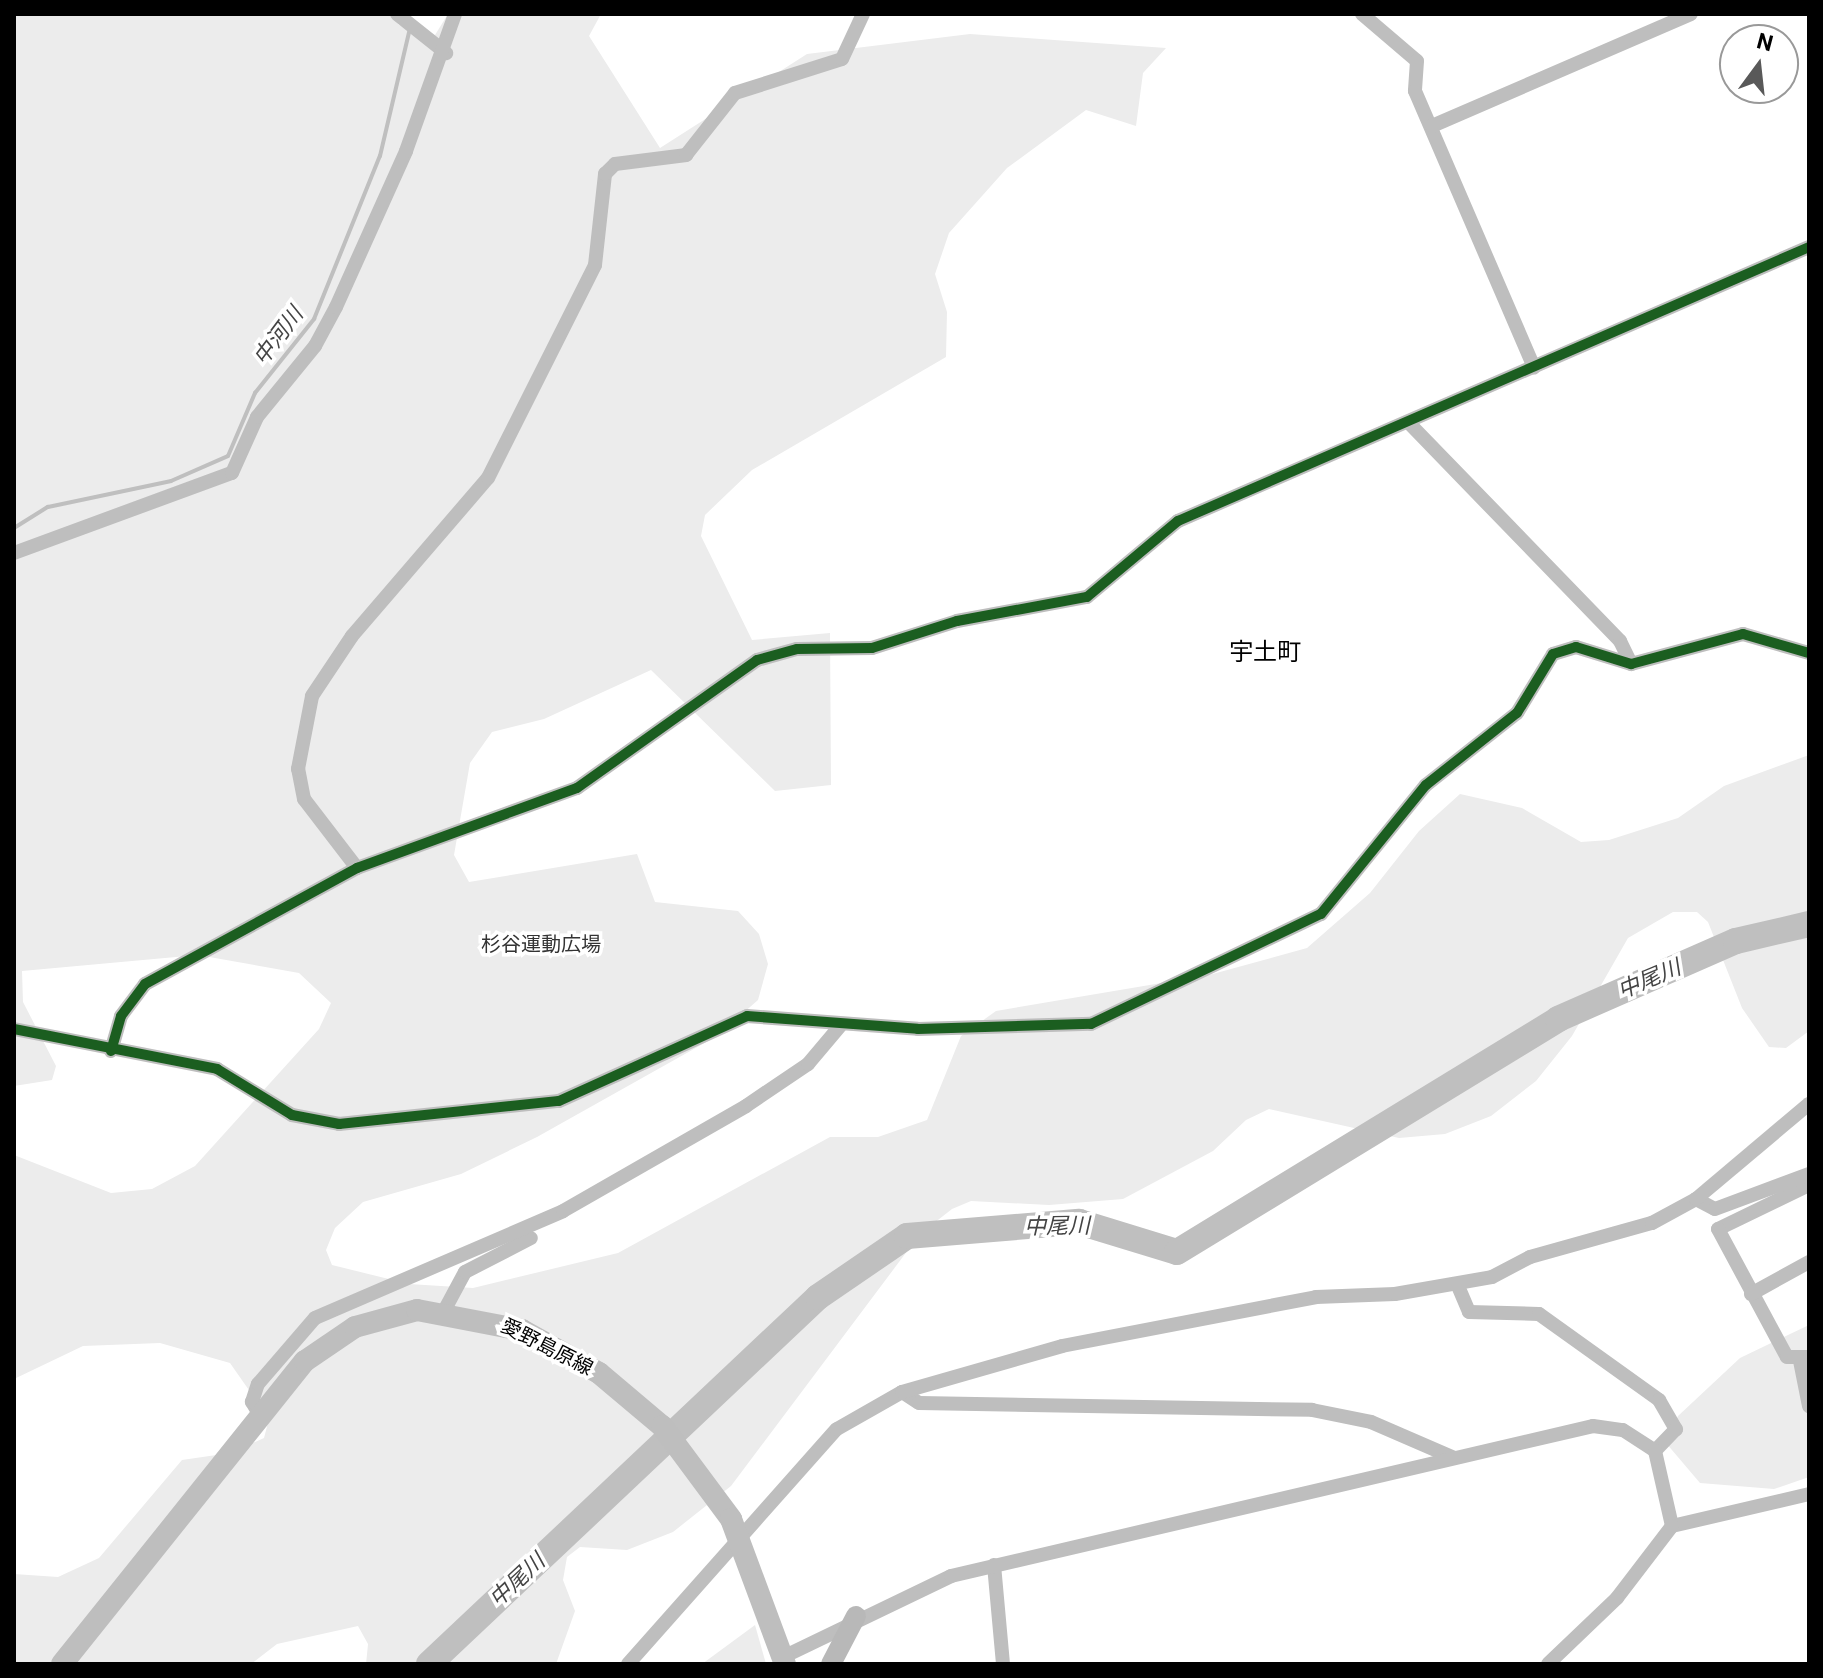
<!DOCTYPE html>
<html>
<head>
<meta charset="utf-8">
<style>
	body { margin:0 }
	#map { position:relative; width:1823px; height:1678px; overflow:hidden; background:#fff; font-family:Roboto,"Noto Sans JP",sans-serif }
	div>[style] { position:absolute }
	.green>* { inset:0; background:#ececec }
	.stream>* { height:4px; margin:-2px; padding:0 2px; transform-origin:2px; border-radius:2px; background:#bfbfbf }
	.river>* { height:26px; margin:-13px; padding:0 13px; transform-origin:13px; border-radius:13px; background:#bfbfbf }
	.street>* { height:14px; margin:-7px; padding:0 7px; transform-origin:7px; border-radius:7px; background:#bebebe }
	.secondary>* { height:20px; margin:-10px; padding:0 10px; transform-origin:10px; border-radius:10px; background:#b8b8b8 }
	.primary>* { height:22px; margin:-11px; padding:0 11px; transform-origin:11px; border-radius:11px; background:#bebebe }
	.cycleway>* { height:10px; margin:-5px; padding:0 5px; transform-origin:5px; border-radius:5px; background:#1b5e20 }
	span { translate:-50% -50%; white-space:nowrap; text-align:center; line-height:1.15; -webkit-text-stroke:7px #fff; paint-order:stroke }
	.park-label { font-size:20px; color:#333 }
	.street-label { font-size:20px; color:#000 }
	.water-label { font-size:22px; color:#444; font-style:italic }
	.quarter-label { font-size:24px; color:#000 }
	.frame { position:absolute; inset:0; border:16px solid #000; pointer-events:none }
	.north { position:absolute; left:1719px; top:24px; width:80px; height:80px; box-sizing:border-box; background:#fff; border:2px solid #999; border-radius:50%; rotate:15deg; font-size:22px; font-weight:700; line-height:32px; text-align:center; color:#000 }
	.north::after { content:''; display:block; margin:auto; width:28px; height:36px; background:#595959; clip-path:polygon(50% 0,100% 100%,50% 72%,0 100%) }
</style>
</head>
<body>
<div id="map">
	<div class="green">
		<i style="clip-path:polygon(14px 14px,391px 14px,399px 25px,435px 35px,448px 14px,601px 14px,589px 36px,660px 148px,807px 54px,970px 34px,1166px 48px,1143px 73px,1136px 126px,1086px 110px,1007px 168px,949px 233px,935px 274px,947px 312px,946px 357px,752px 470px,705px 515px,701px 536px,752px 640px,830px 633px,831px 785px,775px 791px,651px 670px,544px 719px,492px 732px,470px 763px,454px 855px,469px 882px,637px 854px,655px 902px,738px 911px,759px 934px,768px 964px,758px 1000px,717px 1036px,537px 1137px,461px 1174px,363px 1202px,335px 1228px,326px 1250px,332px 1265px,409px 1284px,473px 1288px,618px 1253px,830px 1137px,878px 1137px,927px 1120px,961px 1036px,996px 1011px,1209px 975px,1307px 948px,1370px 893px,1419px 831px,1460px 794px,1522px 808px,1581px 842px,1609px 840px,1678px 818px,1724px 786px,1809px 755px,1809px 1031px,1786px 1048px,1769px 1047px,1742px 1008px,1708px 922px,1697px 912px,1673px 912px,1628px 938px,1572px 1036px,1536px 1081px,1491px 1116px,1445px 1134px,1399px 1138px,1269px 1109px,1246px 1120px,1213px 1151px,1123px 1199px,1049px 1205px,971px 1201px,952px 1209px,920px 1234px,731px 1486px,673px 1532px,627px 1550px,580px 1547px,567px 1557px,563px 1580px,575px 1611px,556px 1664px,366px 1664px,368px 1644px,358px 1626px,277px 1644px,251px 1664px,14px 1664px,14px 1574px,58px 1577px,99px 1558px,182px 1460px,230px 1453px,264px 1438px,269px 1419px,230px 1363px,160px 1343px,83px 1346px,14px 1379px,14px 1155px,111px 1193px,152px 1189px,195px 1166px,319px 1029px,331px 1003px,299px 973px,198px 955px,22px 971px,23px 1002px,56px 1066px,52px 1080px,14px 1086px)"></i>
		<i style="clip-path:polygon(1809px 1325px,1809px 1477px,1774px 1489px,1700px 1483px,1666px 1443px,1678px 1416px,1740px 1358px)"></i>
		<i style="clip-path:polygon(755px 1625px,766px 1664px,702px 1664px)"></i>
	</div>
	<div class="stream">
		<i style="left:14px;top:528px;width:40px;rotate:-32deg"></i>
		<i style="left:48px;top:507px;width:126px;rotate:-11.9deg"></i>
		<i style="left:171px;top:481px;width:62px;rotate:-23.7deg"></i>
		<i style="left:228px;top:456px;width:69px;rotate:-66.8deg"></i>
		<i style="left:255px;top:393px;width:95px;rotate:-51.4deg"></i>
		<i style="left:314px;top:319px;width:176px;rotate:-68deg"></i>
		<i style="left:380px;top:156px;width:131px;rotate:-76.8deg"></i>
	</div>
	<div class="river">
		<i style="left:429px;top:1664px;width:535px;rotate:-43.33deg"></i>
		<i style="left:818px;top:1297px;width:108px;rotate:-34.4deg"></i>
		<i style="left:907px;top:1236px;width:173px;rotate:-4.7deg"></i>
		<i style="left:1079px;top:1222px;width:102px;rotate:17deg"></i>
		<i style="left:1177px;top:1252px;width:447px;rotate:-31.4deg"></i>
		<i style="left:1558px;top:1019px;width:194px;rotate:-23.7deg"></i>
		<i style="left:1736px;top:941px;width:75px;rotate:-13.1deg"></i>
	</div>
	<div class="street">
		<i style="left:397px;top:14px;width:63px;rotate:38.5deg"></i>
		<i style="left:1362px;top:14px;width:72px;rotate:40.5deg"></i>
		<i style="left:1417px;top:61px;width:30px;rotate:94deg"></i>
		<i style="left:1415px;top:91px;width:301px;rotate:66.7deg"></i>
		<i style="left:1432px;top:126px;width:282px;rotate:-23.4deg"></i>
		<i style="left:1408px;top:422px;width:305px;rotate:45.9deg"></i>
		<i style="left:1620px;top:641px;width:25px;rotate:64deg"></i>
		<i style="left:14px;top:553px;width:232px;rotate:-20.2deg"></i>
		<i style="left:232px;top:473px;width:61px;rotate:-65.9deg"></i>
		<i style="left:257px;top:417px;width:92px;rotate:-50.8deg"></i>
		<i style="left:315px;top:346px;width:44px;rotate:-61.7deg"></i>
		<i style="left:336px;top:307px;width:171px;rotate:-65.8deg"></i>
		<i style="left:406px;top:151px;width:145px;rotate:-70.3deg"></i>
		<i style="left:357px;top:868px;width:87px;rotate:-127.5deg"></i>
		<i style="left:304px;top:799px;width:31px;rotate:-101deg"></i>
		<i style="left:298px;top:769px;width:74px;rotate:-79.1deg"></i>
		<i style="left:312px;top:696px;width:72px;rotate:-56.3deg"></i>
		<i style="left:352px;top:636px;width:208px;rotate:-49.3deg"></i>
		<i style="left:488px;top:478px;width:238px;rotate:-63.3deg"></i>
		<i style="left:595px;top:265px;width:92px;rotate:-83.7deg"></i>
		<i style="left:605px;top:174px;width:14px;rotate:-45deg"></i>
		<i style="left:615px;top:164px;width:72px;rotate:-7.2deg"></i>
		<i style="left:686px;top:155px;width:79px;rotate:-51.7deg"></i>
		<i style="left:735px;top:93px;width:112px;rotate:-17.6deg"></i>
		<i style="left:842px;top:59px;width:50px;rotate:-65deg"></i>
		<i style="left:14px;top:1029px;width:207px;rotate:11.1deg"></i>
		<i style="left:217px;top:1069px;width:88px;rotate:31.5deg"></i>
		<i style="left:292px;top:1115px;width:48px;rotate:10.8deg"></i>
		<i style="left:339px;top:1124px;width:221px;rotate:-6deg"></i>
		<i style="left:559px;top:1101px;width:206px;rotate:-24.3deg"></i>
		<i style="left:747px;top:1016px;width:171px;rotate:4.3deg"></i>
		<i style="left:918px;top:1029px;width:173px;rotate:-1.7deg"></i>
		<i style="left:1091px;top:1024px;width:255px;rotate:-25.6deg"></i>
		<i style="left:1321px;top:914px;width:166px;rotate:-50.9deg"></i>
		<i style="left:1426px;top:785px;width:116px;rotate:-38.4deg"></i>
		<i style="left:1517px;top:713px;width:69px;rotate:-58.6deg"></i>
		<i style="left:1553px;top:654px;width:24px;rotate:-17deg"></i>
		<i style="left:1576px;top:647px;width:58px;rotate:17.2deg"></i>
		<i style="left:1631px;top:664px;width:116px;rotate:-15deg"></i>
		<i style="left:1743px;top:634px;width:69px;rotate:16.1deg"></i>
		<i style="left:111px;top:1051px;width:36px;rotate:-74deg"></i>
		<i style="left:121px;top:1016px;width:40px;rotate:-53deg"></i>
		<i style="left:145px;top:984px;width:242px;rotate:-28.7deg"></i>
		<i style="left:357px;top:868px;width:234px;rotate:-20deg"></i>
		<i style="left:577px;top:788px;width:221px;rotate:-35.4deg"></i>
		<i style="left:757px;top:660px;width:41px;rotate:-15.4deg"></i>
		<i style="left:797px;top:649px;width:75px;rotate:-0.8deg"></i>
		<i style="left:872px;top:648px;width:89px;rotate:-17.6deg"></i>
		<i style="left:957px;top:621px;width:132px;rotate:-10.5deg"></i>
		<i style="left:1087px;top:597px;width:119px;rotate:-39.9deg"></i>
		<i style="left:1178px;top:521px;width:688px;rotate:-23.47deg"></i>
		<i style="left:1809px;top:1185px;width:101px;rotate:154.2deg"></i>
		<i style="left:1718px;top:1229px;width:145px;rotate:61.7deg"></i>
		<i style="left:1787px;top:1357px;width:22px"></i>
		<i style="left:1696px;top:1199px;width:21px;rotate:28deg"></i>
		<i style="left:1715px;top:1209px;width:100px;rotate:-20.4deg"></i>
		<i style="left:1458px;top:1286px;width:28px;rotate:67deg"></i>
		<i style="left:1469px;top:1312px;width:70px;rotate:1.6deg"></i>
		<i style="left:1539px;top:1314px;width:148px;rotate:35.6deg"></i>
		<i style="left:1659px;top:1400px;width:34px;rotate:60deg"></i>
		<i style="left:1676px;top:1429px;width:30px;rotate:134deg"></i>
		<i style="left:1751px;top:1294px;width:66px;rotate:-28.9deg"></i>
		<i style="left:444px;top:1311px;width:44px;rotate:-61.7deg"></i>
		<i style="left:465px;top:1272px;width:74px;rotate:-27.3deg"></i>
		<i style="left:1800px;top:1361px;width:46px;rotate:78.7deg"></i>
		<i style="left:902px;top:1392px;width:20px;rotate:33deg"></i>
		<i style="left:919px;top:1403px;width:393px;rotate:1deg"></i>
		<i style="left:1312px;top:1410px;width:60px;rotate:11.5deg"></i>
		<i style="left:1371px;top:1422px;width:90px;rotate:23.4deg"></i>
		<i style="left:258px;top:1412px;width:12px;rotate:-121deg"></i>
		<i style="left:252px;top:1402px;width:19px;rotate:-72deg"></i>
		<i style="left:258px;top:1384px;width:87px;rotate:-49.2deg"></i>
		<i style="left:315px;top:1318px;width:270px;rotate:-23.3deg"></i>
		<i style="left:563px;top:1211px;width:211px;rotate:-29.8deg"></i>
		<i style="left:746px;top:1106px;width:75px;rotate:-34.1deg"></i>
		<i style="left:808px;top:1064px;width:51px;rotate:-49.8deg"></i>
		<i style="left:1672px;top:1526px;width:141px;rotate:-13.1deg"></i>
		<i style="left:994px;top:1565px;width:99px;rotate:84.8deg"></i>
		<i style="left:783px;top:1657px;width:187px;rotate:-25.7deg"></i>
		<i style="left:951px;top:1576px;width:659px;rotate:-13.15deg"></i>
		<i style="left:1593px;top:1426px;width:30px;rotate:8deg"></i>
		<i style="left:1623px;top:1430px;width:38px;rotate:33deg"></i>
		<i style="left:1655px;top:1451px;width:77px;rotate:77.2deg"></i>
		<i style="left:1672px;top:1526px;width:91px;rotate:127.4deg"></i>
		<i style="left:1617px;top:1598px;width:95px;rotate:136.3deg"></i>
		<i style="left:628px;top:1664px;width:314px;rotate:-48.4deg"></i>
		<i style="left:837px;top:1429px;width:75px;rotate:-29.6deg"></i>
		<i style="left:902px;top:1392px;width:166px;rotate:-16deg"></i>
		<i style="left:1062px;top:1346px;width:259px;rotate:-10.9deg"></i>
		<i style="left:1316px;top:1297px;width:79px;rotate:-2.2deg"></i>
		<i style="left:1395px;top:1294px;width:98px;rotate:-9.9deg"></i>
		<i style="left:1492px;top:1277px;width:43px;rotate:-27.8deg"></i>
		<i style="left:1530px;top:1257px;width:127px;rotate:-15.6deg"></i>
		<i style="left:1652px;top:1223px;width:50px;rotate:-28.6deg"></i>
		<i style="left:1696px;top:1199px;width:148px;rotate:-40.1deg"></i>
	</div>
	<div class="secondary">
		<i style="left:831px;top:1664px;width:54px;rotate:-62.5deg"></i>
	</div>
	<div class="primary">
		<i style="left:62px;top:1664px;width:388px;rotate:-51.3deg"></i>
		<i style="left:305px;top:1361px;width:60px;rotate:-34.2deg"></i>
		<i style="left:355px;top:1327px;width:64px;rotate:-15.3deg"></i>
		<i style="left:417px;top:1310px;width:107px;rotate:10.8deg"></i>
		<i style="left:522px;top:1330px;width:88px;rotate:29.2deg"></i>
		<i style="left:599px;top:1373px;width:82px;rotate:40.1deg"></i>
		<i style="left:662px;top:1426px;width:116px;rotate:53.4deg"></i>
		<i style="left:731px;top:1519px;width:155px;rotate:69.6deg"></i>
	</div>
	<div class="cycleway">
		<i style="left:14px;top:1029px;width:207px;rotate:11.1deg"></i>
		<i style="left:217px;top:1069px;width:88px;rotate:31.5deg"></i>
		<i style="left:292px;top:1115px;width:48px;rotate:10.8deg"></i>
		<i style="left:339px;top:1124px;width:221px;rotate:-6deg"></i>
		<i style="left:559px;top:1101px;width:206px;rotate:-24.3deg"></i>
		<i style="left:747px;top:1016px;width:171px;rotate:4.3deg"></i>
		<i style="left:918px;top:1029px;width:173px;rotate:-1.7deg"></i>
		<i style="left:1091px;top:1024px;width:255px;rotate:-25.6deg"></i>
		<i style="left:1321px;top:914px;width:166px;rotate:-50.9deg"></i>
		<i style="left:1426px;top:785px;width:116px;rotate:-38.4deg"></i>
		<i style="left:1517px;top:713px;width:69px;rotate:-58.6deg"></i>
		<i style="left:1553px;top:654px;width:24px;rotate:-17deg"></i>
		<i style="left:1576px;top:647px;width:58px;rotate:17.2deg"></i>
		<i style="left:1631px;top:664px;width:116px;rotate:-15deg"></i>
		<i style="left:1743px;top:634px;width:69px;rotate:16.1deg"></i>
		<i style="left:111px;top:1051px;width:36px;rotate:-74deg"></i>
		<i style="left:121px;top:1016px;width:40px;rotate:-53deg"></i>
		<i style="left:145px;top:984px;width:242px;rotate:-28.7deg"></i>
		<i style="left:357px;top:868px;width:234px;rotate:-20deg"></i>
		<i style="left:577px;top:788px;width:221px;rotate:-35.4deg"></i>
		<i style="left:757px;top:660px;width:41px;rotate:-15.4deg"></i>
		<i style="left:797px;top:649px;width:75px;rotate:-0.8deg"></i>
		<i style="left:872px;top:648px;width:89px;rotate:-17.6deg"></i>
		<i style="left:957px;top:621px;width:132px;rotate:-10.5deg"></i>
		<i style="left:1087px;top:597px;width:119px;rotate:-39.9deg"></i>
		<i style="left:1178px;top:521px;width:688px;rotate:-23.47deg"></i>
	</div>
	<div class="park-label">
		<span style="left:541px;top:944px">杉谷運動広場</span>
	</div>
	<div class="street-label">
		<span style="left:547px;top:1347px;rotate:27deg">愛野島原線</span>
	</div>
	<div class="water-label">
		<span style="left:278px;top:336px;rotate:-53deg">中河川</span>
		<span style="left:1649px;top:979px;rotate:-23deg">中尾川</span>
		<span style="left:1057px;top:1226px;rotate:-1deg">中尾川</span>
		<span style="left:517px;top:1580px;rotate:-43deg">中尾川</span>
	</div>
	<div class="quarter-label">
		<span style="left:1265px;top:653px">宇土町</span>
	</div>
	<div class="frame"></div>
	<div class="north">N</div>
</div>
</body>
</html>
